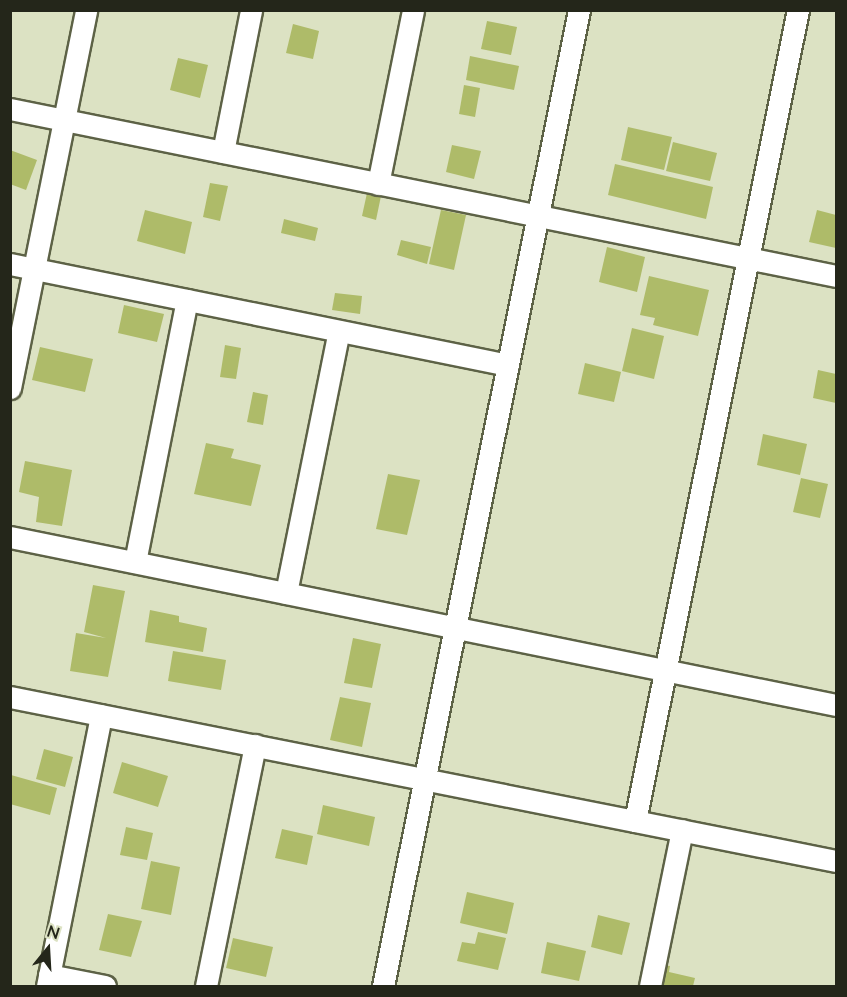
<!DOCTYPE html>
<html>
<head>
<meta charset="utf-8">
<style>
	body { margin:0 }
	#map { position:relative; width:847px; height:997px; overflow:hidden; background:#dce2c3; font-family:Lato,sans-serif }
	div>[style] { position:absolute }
	.building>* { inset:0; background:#aebb69 }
	.roads { filter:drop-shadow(2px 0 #5d6246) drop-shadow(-2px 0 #5d6246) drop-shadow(0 2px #5d6246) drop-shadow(0 -2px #5d6246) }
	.minor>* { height:21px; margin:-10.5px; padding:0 10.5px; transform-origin:10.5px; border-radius:10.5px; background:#fff }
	span { translate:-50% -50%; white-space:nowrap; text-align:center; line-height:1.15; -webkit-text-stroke:4.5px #dce2c3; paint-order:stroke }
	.frame { position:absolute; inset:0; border:12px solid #24261a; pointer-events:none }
	.north { position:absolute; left:18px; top:919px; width:60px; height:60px; -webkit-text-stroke:4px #dce2c3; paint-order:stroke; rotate:18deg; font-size:16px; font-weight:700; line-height:24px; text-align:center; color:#24261a }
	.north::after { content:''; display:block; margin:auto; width:21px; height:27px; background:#24261a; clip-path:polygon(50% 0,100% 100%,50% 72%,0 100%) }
</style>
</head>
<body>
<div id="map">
	<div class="building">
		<i style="clip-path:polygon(487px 21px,517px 27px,511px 55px,481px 49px)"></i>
		<i style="clip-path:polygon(293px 24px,319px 31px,313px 59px,286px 53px)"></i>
		<i style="clip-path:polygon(470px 56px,519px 66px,514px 90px,466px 80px)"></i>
		<i style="clip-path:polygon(178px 58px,208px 65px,200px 98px,170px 90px)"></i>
		<i style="clip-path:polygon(464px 85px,480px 88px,475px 117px,459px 114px)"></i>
		<i style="clip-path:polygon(628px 127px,672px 137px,664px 170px,621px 160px)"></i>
		<i style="clip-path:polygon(673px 142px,717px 153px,710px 181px,666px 171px)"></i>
		<i style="clip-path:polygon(452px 145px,481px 151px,474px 179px,446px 172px)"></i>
		<i style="clip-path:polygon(10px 150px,37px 160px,26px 190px,10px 184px)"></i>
		<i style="clip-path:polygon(615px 164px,713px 187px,706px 219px,608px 195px)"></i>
		<i style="clip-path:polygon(210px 183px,228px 186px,220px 221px,203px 217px)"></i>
		<i style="clip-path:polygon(367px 193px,381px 196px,376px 220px,362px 216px)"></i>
		<i style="clip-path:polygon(145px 210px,192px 222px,185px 254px,137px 241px)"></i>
		<i style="clip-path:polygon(441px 210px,466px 215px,454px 270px,429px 264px)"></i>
		<i style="clip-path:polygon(817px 210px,836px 215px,836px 248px,809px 242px)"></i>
		<i style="clip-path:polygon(284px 219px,318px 228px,315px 241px,281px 233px)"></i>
		<i style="clip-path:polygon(401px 240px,431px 247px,427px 264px,397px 255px)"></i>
		<i style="clip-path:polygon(607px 247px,645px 257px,637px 292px,599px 282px)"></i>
		<i style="clip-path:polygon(649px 276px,709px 290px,698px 336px,653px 325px,655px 318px,640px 315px)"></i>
		<i style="clip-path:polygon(335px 293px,362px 296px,360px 314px,332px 310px)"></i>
		<i style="clip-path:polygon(124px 305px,164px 314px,157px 342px,118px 333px)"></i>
		<i style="clip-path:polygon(632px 328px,664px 336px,654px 379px,622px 371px)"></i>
		<i style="clip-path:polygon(225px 345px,241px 348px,236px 379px,220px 377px)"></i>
		<i style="clip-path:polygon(40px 347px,93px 359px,85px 392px,32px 380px)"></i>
		<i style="clip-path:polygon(585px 363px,621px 372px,614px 402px,578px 394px)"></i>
		<i style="clip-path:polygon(818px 370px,836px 374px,836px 403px,813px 398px)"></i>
		<i style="clip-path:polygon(253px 392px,268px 395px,263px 425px,247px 422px)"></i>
		<i style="clip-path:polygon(763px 434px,807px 444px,800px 475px,757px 465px)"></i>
		<i style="clip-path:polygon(206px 443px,234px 449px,231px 458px,261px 465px,251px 506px,194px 494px)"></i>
		<i style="clip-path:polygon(25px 461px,72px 470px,62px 526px,36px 522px,39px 497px,19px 492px)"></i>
		<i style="clip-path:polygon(388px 474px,420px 480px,407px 535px,376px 529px)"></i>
		<i style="clip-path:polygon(801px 478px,828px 484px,820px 518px,793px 512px)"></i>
		<i style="clip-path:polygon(93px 585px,125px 591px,108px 677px,70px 671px,76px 633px,106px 638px,84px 632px)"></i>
		<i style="clip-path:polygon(150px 610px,179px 616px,179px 622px,207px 628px,203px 652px,145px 642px)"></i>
		<i style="clip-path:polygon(353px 638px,381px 644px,372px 688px,344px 683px)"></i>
		<i style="clip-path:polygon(173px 651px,226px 660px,221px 690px,168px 681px)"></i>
		<i style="clip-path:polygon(340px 697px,371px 703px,362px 747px,330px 740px)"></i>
		<i style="clip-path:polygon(44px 749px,73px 757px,65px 787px,36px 779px)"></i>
		<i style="clip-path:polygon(122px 762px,168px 776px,158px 807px,113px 793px)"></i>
		<i style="clip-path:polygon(11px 775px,57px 788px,50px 815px,10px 804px)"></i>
		<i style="clip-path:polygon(323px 805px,375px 817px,369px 846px,317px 834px)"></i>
		<i style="clip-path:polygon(126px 827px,153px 833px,147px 860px,120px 855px)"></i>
		<i style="clip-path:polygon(282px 829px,313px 836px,307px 865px,275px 858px)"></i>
		<i style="clip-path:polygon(151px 861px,180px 867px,171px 915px,141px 909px)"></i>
		<i style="clip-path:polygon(467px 892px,514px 903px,507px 934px,460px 923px)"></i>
		<i style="clip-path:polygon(108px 914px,142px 921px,131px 957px,99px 950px)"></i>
		<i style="clip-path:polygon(598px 915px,630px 923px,622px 955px,591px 947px)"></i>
		<i style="clip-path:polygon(478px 932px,506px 938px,498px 970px,457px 961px,462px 942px,475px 944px)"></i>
		<i style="clip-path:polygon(233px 938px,273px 947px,266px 977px,226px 968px)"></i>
		<i style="clip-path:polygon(547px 942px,586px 951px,579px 981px,541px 973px)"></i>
		<i style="clip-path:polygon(663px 965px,670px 966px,669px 972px,695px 978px,693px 986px,658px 986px)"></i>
	</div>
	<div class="roads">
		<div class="minor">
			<i style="left:10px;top:109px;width:843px;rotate:11.43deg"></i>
			<i style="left:223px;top:152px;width:145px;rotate:-78.8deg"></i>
			<i style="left:378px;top:184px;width:177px;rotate:-78.6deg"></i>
			<i style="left:10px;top:264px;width:508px;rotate:11.46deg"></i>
			<i style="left:10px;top:388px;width:386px;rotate:-78.6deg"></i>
			<i style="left:10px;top:537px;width:843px;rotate:11.5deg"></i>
			<i style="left:135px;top:562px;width:267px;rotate:-78.8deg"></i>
			<i style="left:286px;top:593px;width:267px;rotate:-78.6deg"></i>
			<i style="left:10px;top:697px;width:842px;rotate:11.23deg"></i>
			<i style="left:635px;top:821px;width:827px;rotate:-78.64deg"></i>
			<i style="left:49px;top:975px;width:57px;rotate:11.1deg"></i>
			<i style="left:47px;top:986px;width:276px;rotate:-78.7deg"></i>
			<i style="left:206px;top:986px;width:246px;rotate:-78.5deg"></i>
			<i style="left:383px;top:986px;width:995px;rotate:-78.64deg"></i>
			<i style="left:650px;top:986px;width:159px;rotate:-78.4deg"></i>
		</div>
	</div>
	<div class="frame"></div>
	<div class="north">N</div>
</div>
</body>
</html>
